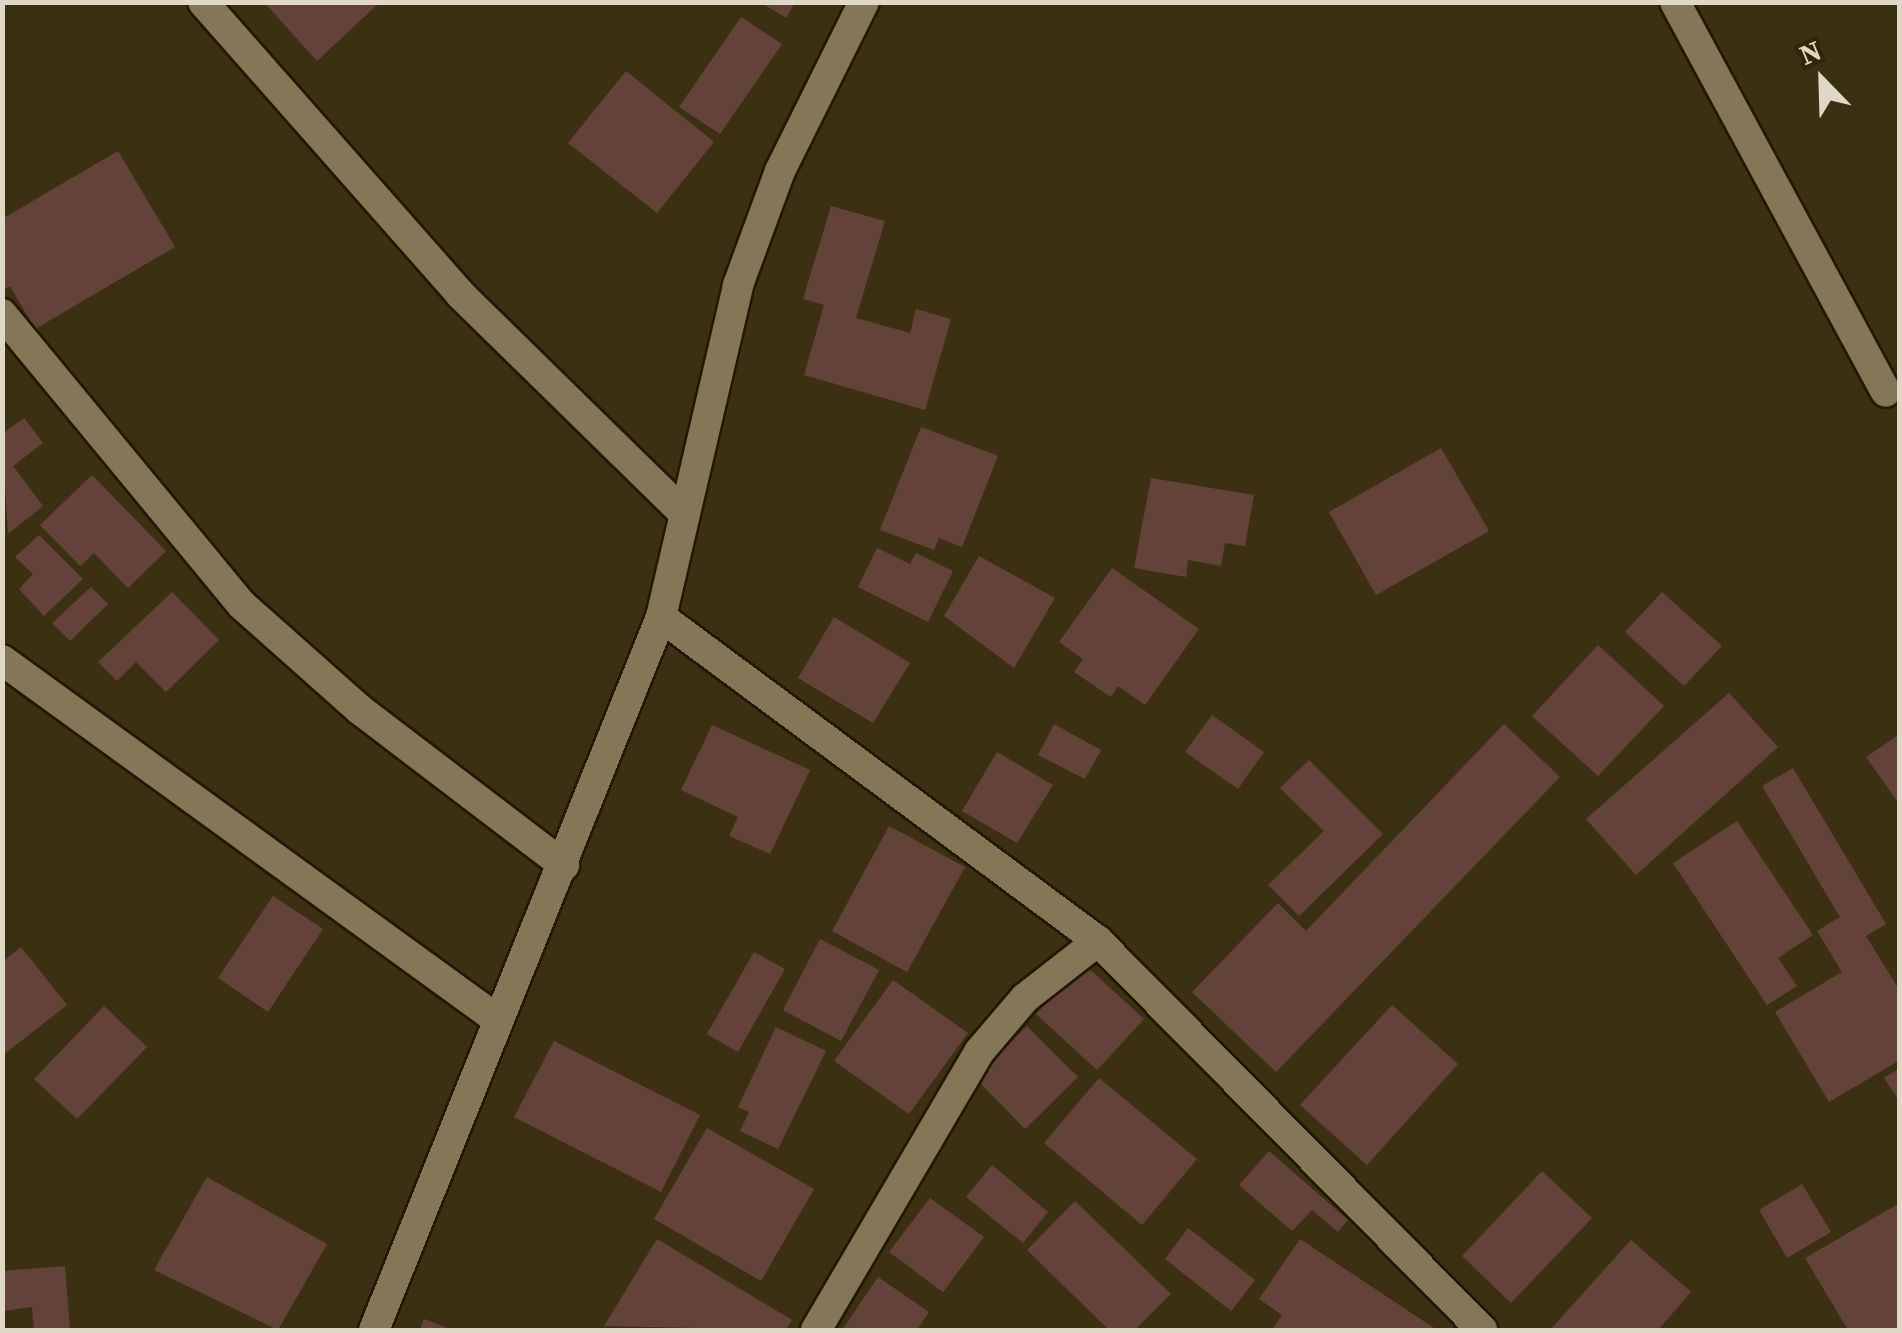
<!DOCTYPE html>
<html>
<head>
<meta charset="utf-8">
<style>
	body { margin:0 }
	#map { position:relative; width:1902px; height:1333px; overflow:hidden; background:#3c3013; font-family:"Source Serif 4",serif }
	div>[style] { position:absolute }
	.building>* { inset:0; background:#634339 }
	.roads { filter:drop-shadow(2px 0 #231800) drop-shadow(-2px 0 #231800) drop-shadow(0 2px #231800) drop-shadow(0 -2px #231800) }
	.minor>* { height:30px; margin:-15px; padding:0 15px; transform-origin:15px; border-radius:15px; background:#847758 }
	span { translate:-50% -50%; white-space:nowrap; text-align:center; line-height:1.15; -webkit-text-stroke:9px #322608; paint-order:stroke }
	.frame { position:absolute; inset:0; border:5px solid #dfd8c7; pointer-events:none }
	.north { position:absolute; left:1772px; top:30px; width:100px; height:100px; -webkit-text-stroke:8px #322608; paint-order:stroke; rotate:337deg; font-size:28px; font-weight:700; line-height:40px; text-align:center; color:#dfd8c7 }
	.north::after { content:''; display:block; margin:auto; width:35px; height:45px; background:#dfd8c7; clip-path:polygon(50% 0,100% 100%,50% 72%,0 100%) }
</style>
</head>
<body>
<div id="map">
	<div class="building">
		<i style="clip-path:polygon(264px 2px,380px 2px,317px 61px)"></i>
		<i style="clip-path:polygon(760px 2px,795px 2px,786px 18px)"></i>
		<i style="clip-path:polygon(741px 17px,782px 44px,720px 134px,679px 107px)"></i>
		<i style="clip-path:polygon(626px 71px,714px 142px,657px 213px,568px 143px)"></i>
		<i style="clip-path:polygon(118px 151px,175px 247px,35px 329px,10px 286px,2px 291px,2px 219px)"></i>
		<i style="clip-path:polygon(831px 206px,885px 221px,856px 318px,910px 333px,916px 309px,951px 319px,925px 410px,804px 375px,824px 305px,803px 299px)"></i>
		<i style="clip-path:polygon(24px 418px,43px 443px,13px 466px,43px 506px,8px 534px,2px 434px)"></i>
		<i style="clip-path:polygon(921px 427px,998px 456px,962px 547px,939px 538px,934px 550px,880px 530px)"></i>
		<i style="clip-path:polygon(1441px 448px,1489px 531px,1376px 595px,1329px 512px)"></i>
		<i style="clip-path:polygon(92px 475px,166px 551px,128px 588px,94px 553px,80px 566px,40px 525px)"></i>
		<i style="clip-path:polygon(1151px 478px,1254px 495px,1245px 546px,1225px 543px,1221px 566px,1188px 560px,1186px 577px,1134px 568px)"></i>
		<i style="clip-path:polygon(39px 535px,83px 579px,44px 616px,19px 589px,33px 574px,15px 557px)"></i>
		<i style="clip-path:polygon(877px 548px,910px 564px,916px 553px,953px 571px,928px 622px,858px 587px)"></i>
		<i style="clip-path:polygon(979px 556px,1055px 598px,1014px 668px,944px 616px)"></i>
		<i style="clip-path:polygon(1112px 568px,1199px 629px,1145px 705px,1118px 686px,1111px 697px,1074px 672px,1083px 659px,1059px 642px)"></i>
		<i style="clip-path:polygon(91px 587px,108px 604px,70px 641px,52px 623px)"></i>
		<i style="clip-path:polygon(172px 592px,219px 640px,166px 692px,136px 662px,117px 681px,98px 662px)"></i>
		<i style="clip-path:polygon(1662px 592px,1722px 646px,1684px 686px,1625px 632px)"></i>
		<i style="clip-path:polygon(834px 617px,910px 663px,873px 723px,798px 678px)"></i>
		<i style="clip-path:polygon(1598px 645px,1664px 706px,1598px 776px,1532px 716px)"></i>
		<i style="clip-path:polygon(1729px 693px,1778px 747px,1636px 875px,1586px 819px)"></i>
		<i style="clip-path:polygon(1212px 715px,1264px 752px,1238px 789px,1185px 752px)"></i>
		<i style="clip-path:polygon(1054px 724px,1101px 750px,1085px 779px,1038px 755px)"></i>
		<i style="clip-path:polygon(1504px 724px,1560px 777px,1276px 1072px,1192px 992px,1278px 903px,1306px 931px)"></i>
		<i style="clip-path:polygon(712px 725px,810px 770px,770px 854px,729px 836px,738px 817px,681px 790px)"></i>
		<i style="clip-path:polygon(1900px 734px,1900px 805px,1866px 757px)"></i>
		<i style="clip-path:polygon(997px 752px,1053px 785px,1017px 843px,962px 811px)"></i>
		<i style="clip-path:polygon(1309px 760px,1383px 834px,1299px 916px,1268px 885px,1324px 831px,1280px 788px)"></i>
		<i style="clip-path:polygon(1793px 768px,1886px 924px,1866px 936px,1900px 991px,1900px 1060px,1829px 1102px,1775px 1012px,1842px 972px,1817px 931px,1840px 917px,1762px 786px)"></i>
		<i style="clip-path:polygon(1737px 821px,1813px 935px,1778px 958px,1797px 986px,1767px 1005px,1673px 863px)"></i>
		<i style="clip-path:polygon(889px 826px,965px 867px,907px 972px,832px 931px)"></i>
		<i style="clip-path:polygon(273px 896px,323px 929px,268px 1012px,218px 978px)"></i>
		<i style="clip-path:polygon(820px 939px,879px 970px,841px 1041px,783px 1010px)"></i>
		<i style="clip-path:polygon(21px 947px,67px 1005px,2px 1056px,2px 962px)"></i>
		<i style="clip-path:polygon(754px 952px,785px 969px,738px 1052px,707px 1034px)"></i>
		<i style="clip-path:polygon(1084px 964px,1144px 1019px,1097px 1070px,1036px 1014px)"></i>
		<i style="clip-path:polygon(893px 980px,968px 1033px,909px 1114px,834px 1061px)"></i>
		<i style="clip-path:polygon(1392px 1005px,1458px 1064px,1367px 1165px,1300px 1105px)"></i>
		<i style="clip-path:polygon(104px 1006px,147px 1047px,77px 1119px,34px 1079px)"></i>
		<i style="clip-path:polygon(1027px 1026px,1078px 1077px,1025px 1129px,975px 1078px)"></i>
		<i style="clip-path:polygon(776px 1027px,826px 1051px,778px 1149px,740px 1131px,749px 1112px,738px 1107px)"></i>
		<i style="clip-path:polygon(554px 1041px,700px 1115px,661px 1192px,514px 1117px)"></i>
		<i style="clip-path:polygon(1900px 1068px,1900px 1102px,1884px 1078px)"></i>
		<i style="clip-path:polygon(1099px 1078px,1197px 1159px,1142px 1225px,1044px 1143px)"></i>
		<i style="clip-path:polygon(707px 1128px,814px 1189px,761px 1281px,654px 1219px)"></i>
		<i style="clip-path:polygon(1269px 1151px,1348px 1220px,1338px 1232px,1312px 1210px,1292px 1231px,1239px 1185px)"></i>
		<i style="clip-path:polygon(992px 1165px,1048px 1212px,1023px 1243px,966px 1197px)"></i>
		<i style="clip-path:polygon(1542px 1171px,1592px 1218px,1511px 1303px,1462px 1256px)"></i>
		<i style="clip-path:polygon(207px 1177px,327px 1244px,278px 1330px,154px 1270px)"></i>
		<i style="clip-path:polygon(1802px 1184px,1831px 1232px,1787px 1258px,1759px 1210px)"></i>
		<i style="clip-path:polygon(930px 1198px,984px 1237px,943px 1292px,889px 1252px)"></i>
		<i style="clip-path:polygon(1075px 1201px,1171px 1294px,1135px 1330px,1109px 1330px,1027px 1250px)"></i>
		<i style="clip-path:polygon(1900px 1203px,1900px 1330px,1848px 1330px,1805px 1258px)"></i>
		<i style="clip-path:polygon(1188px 1228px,1255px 1280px,1231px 1311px,1165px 1259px)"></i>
		<i style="clip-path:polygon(657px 1239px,792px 1320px,786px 1330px,604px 1326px)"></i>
		<i style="clip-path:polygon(1300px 1239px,1437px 1330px,1272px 1330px,1282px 1315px,1259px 1299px)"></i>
		<i style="clip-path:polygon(1631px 1240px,1691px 1292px,1658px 1330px,1550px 1330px)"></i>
		<i style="clip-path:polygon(65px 1266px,70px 1330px,34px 1330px,32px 1307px,2px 1311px,2px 1271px)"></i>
		<i style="clip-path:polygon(878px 1277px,929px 1312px,917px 1330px,842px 1330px)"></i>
		<i style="clip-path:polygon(424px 1319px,453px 1330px,420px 1330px)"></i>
	</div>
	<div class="roads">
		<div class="minor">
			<i style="left:203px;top:2px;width:389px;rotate:48.6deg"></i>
			<i style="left:460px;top:294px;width:313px;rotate:44.4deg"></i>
			<i style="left:1675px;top:2px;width:443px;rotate:61.6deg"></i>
			<i style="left:2px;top:314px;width:377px;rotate:50.5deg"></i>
			<i style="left:242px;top:605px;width:157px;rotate:41.6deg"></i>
			<i style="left:359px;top:709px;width:258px;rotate:37.3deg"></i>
			<i style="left:661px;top:617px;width:544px;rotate:36.55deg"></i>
			<i style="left:1098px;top:941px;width:547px;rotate:45.37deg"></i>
			<i style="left:2px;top:660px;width:608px;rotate:35.97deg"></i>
			<i style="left:374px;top:1330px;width:769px;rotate:-68.07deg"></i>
			<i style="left:661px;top:617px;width:341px;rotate:-76.9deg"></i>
			<i style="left:738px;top:285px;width:121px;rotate:-69.8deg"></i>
			<i style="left:780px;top:171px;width:189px;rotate:-63.6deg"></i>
			<i style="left:816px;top:1330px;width:322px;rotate:-59.6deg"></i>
			<i style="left:979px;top:1052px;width:71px;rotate:-49.6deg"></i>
			<i style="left:1025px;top:998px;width:93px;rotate:-38deg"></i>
		</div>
	</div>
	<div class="frame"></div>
	<div class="north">N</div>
</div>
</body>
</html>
